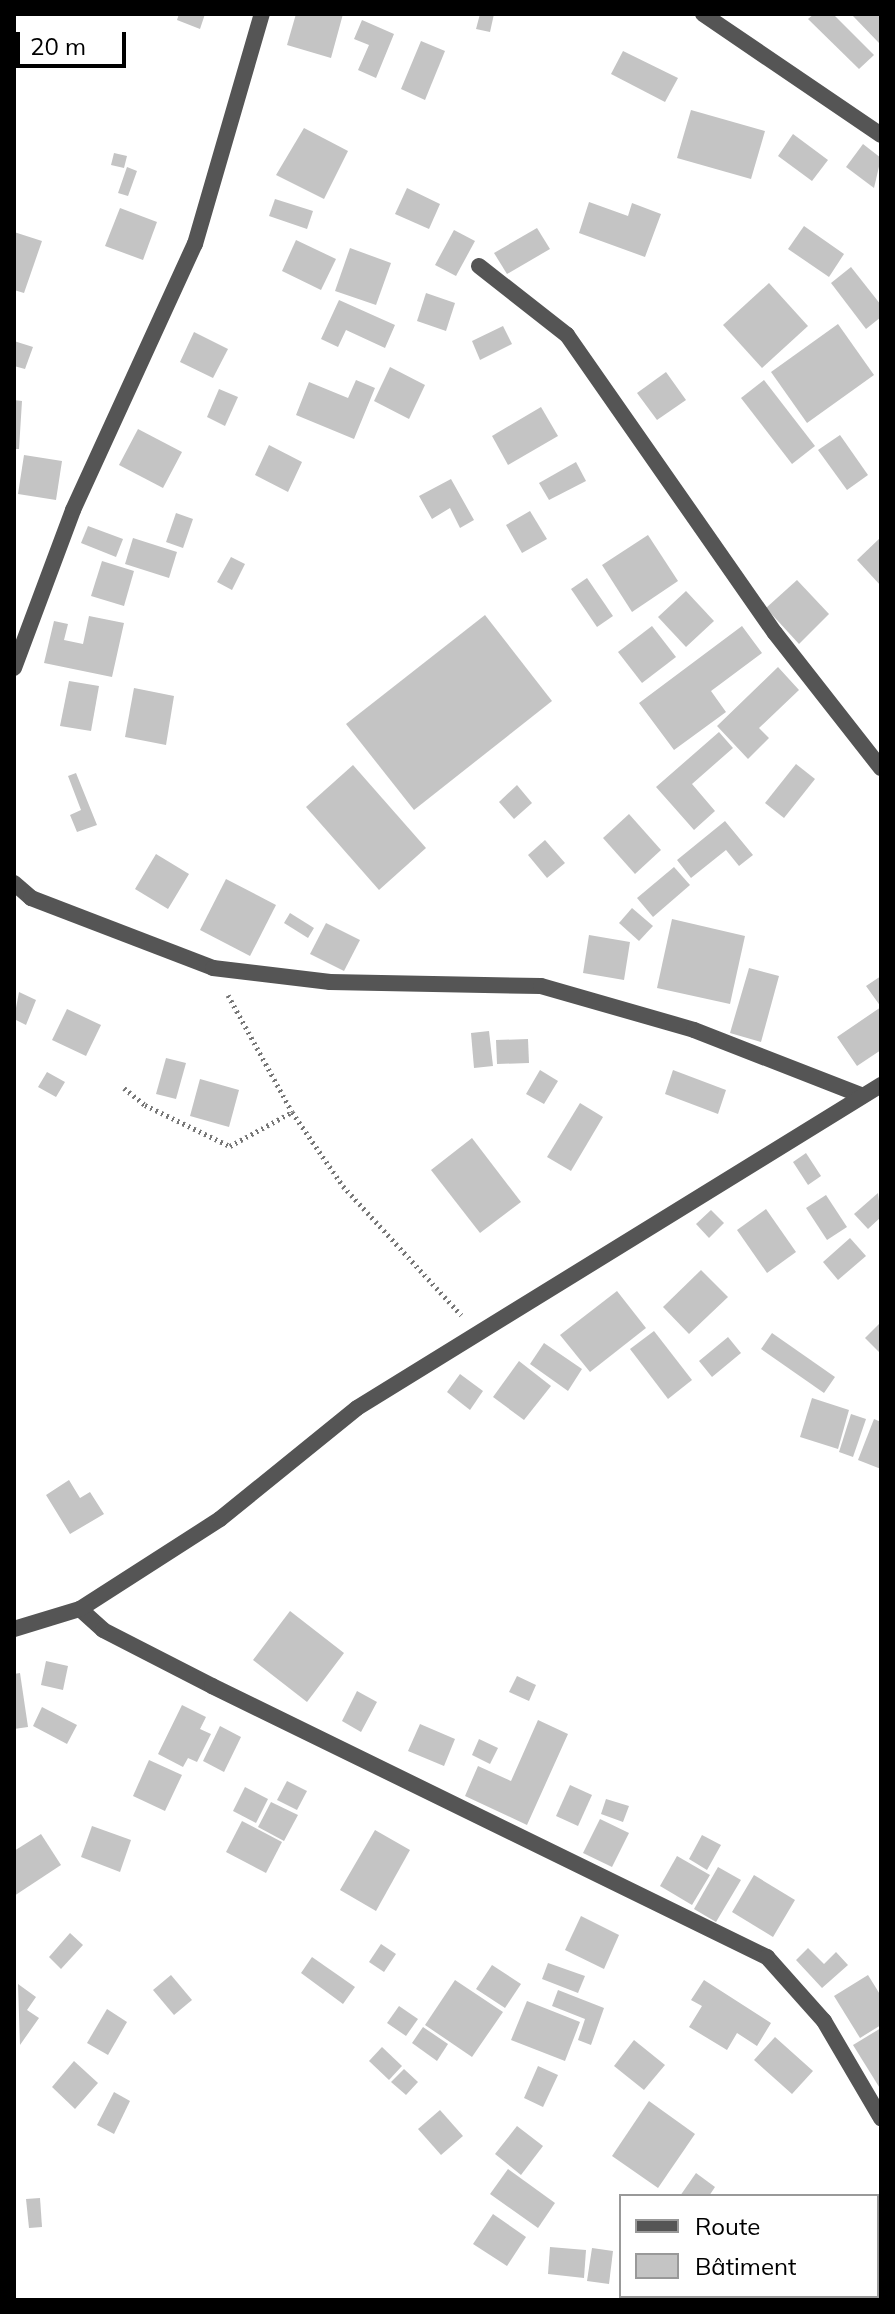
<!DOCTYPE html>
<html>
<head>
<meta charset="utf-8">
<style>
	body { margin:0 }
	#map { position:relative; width:895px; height:2314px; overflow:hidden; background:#fff; font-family:Mulish,sans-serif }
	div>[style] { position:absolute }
	.building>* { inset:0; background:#c4c4c4 }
	.path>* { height:5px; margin-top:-2.5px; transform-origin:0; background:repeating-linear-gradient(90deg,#777 0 2px,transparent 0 6px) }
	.street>* { height:16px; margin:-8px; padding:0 8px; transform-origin:8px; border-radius:8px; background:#555 }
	span { translate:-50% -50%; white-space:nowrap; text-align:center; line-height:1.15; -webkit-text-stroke:8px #fff; paint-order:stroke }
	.frame { position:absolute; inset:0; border:16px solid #000; pointer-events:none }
	.legend { position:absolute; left:619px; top:2194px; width:260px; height:104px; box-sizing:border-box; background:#fff; border:2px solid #999; margin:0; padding:10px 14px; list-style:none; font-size:24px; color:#000 }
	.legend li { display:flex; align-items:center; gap:16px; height:40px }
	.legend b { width:40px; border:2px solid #999 }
	.scale { position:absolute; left:16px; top:32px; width:110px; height:36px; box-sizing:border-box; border:4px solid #000; border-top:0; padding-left:10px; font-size:24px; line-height:28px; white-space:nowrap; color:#000; -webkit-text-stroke:6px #fff; paint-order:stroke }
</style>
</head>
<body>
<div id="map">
	<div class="building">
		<i style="clip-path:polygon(179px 14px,205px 14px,200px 29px,177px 20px)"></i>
		<i style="clip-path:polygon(296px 14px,343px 14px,331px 58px,287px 45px)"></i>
		<i style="clip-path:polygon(480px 14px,494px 14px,490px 32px,476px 29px)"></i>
		<i style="clip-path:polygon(814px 14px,833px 14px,874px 55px,859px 69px,808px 19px)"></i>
		<i style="clip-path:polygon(855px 14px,881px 16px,879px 43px,853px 16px)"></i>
		<i style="clip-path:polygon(362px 20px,394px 34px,376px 78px,358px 70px,369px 45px,354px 39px)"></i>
		<i style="clip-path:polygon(421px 41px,445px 51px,425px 100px,401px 89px)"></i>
		<i style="clip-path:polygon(623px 51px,678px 78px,665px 102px,611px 74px)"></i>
		<i style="clip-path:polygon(691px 110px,765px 131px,751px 179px,677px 158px)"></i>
		<i style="clip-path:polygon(304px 128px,348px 151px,324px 199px,276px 175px)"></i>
		<i style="clip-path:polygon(793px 134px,828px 160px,812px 181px,778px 156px)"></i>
		<i style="clip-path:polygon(863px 144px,881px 158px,874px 188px,846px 167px)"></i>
		<i style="clip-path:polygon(114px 153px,127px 156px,124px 168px,111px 165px)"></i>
		<i style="clip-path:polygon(127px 167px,137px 171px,128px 196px,118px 193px)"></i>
		<i style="clip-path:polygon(407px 188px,440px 204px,429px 229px,395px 214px)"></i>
		<i style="clip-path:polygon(275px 199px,313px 211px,307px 229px,269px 216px)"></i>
		<i style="clip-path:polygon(589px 202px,628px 216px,632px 203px,661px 214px,645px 257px,579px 233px)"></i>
		<i style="clip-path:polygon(120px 208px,157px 222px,143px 260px,105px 246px)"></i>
		<i style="clip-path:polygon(804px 226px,844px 254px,829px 277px,788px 249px)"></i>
		<i style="clip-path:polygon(537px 228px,550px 249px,507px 274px,494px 253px)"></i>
		<i style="clip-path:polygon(454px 230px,475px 241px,456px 276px,435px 265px)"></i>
		<i style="clip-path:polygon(14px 232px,42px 241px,24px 293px,14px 290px)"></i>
		<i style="clip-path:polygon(296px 240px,336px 259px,321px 290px,282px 271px)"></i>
		<i style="clip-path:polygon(350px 248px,391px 263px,376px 305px,335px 291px)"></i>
		<i style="clip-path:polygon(851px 267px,881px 305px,881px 317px,866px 329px,831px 283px)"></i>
		<i style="clip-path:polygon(769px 283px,808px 326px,762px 368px,723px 325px)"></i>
		<i style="clip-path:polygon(426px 293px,455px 303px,446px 331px,417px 321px)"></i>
		<i style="clip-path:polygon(339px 300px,395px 325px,385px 348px,346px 330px,338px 347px,321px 339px)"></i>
		<i style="clip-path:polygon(838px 324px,874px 375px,807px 423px,771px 372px)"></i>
		<i style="clip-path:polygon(503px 326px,512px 344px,480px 360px,472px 341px)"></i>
		<i style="clip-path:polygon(194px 332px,228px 349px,213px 378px,180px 362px)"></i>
		<i style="clip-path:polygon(14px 341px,33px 347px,25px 369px,14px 366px)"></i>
		<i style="clip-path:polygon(390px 367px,425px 385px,409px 419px,374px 401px)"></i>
		<i style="clip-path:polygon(666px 372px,686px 400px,657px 420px,637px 393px)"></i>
		<i style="clip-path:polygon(356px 380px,375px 388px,354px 439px,296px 415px,309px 382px,348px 398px)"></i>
		<i style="clip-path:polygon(764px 380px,815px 446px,792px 464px,741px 398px)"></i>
		<i style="clip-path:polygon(219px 389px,238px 397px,225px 426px,207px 417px)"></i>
		<i style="clip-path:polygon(14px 400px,22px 401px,19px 449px,14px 449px)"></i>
		<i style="clip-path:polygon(541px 407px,558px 436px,508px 465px,492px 436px)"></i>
		<i style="clip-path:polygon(138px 429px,182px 452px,163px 488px,119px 465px)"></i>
		<i style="clip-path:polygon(840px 435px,868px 475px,847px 490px,818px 450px)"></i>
		<i style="clip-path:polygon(269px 445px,302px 462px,288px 492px,255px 475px)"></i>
		<i style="clip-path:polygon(24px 455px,62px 461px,56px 500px,18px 494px)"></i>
		<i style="clip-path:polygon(576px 462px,586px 481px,549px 500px,539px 483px)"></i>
		<i style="clip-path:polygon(451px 479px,474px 520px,460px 528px,450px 508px,432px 519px,419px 496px)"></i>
		<i style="clip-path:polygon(530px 511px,547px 539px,522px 553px,506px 525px)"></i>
		<i style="clip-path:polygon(176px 513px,193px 519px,183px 548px,166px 542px)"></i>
		<i style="clip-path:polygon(88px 526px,123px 539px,116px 557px,81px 543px)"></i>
		<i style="clip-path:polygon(648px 535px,678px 581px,632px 612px,602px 565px)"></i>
		<i style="clip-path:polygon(881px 537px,881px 586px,857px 560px)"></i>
		<i style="clip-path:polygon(133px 538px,177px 552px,169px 578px,125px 564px)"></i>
		<i style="clip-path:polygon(231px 557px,245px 564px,232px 590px,217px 582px)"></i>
		<i style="clip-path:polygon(102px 561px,134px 571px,124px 606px,91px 596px)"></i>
		<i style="clip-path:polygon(587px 578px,613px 616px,597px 627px,571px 589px)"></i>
		<i style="clip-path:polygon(797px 580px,829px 614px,799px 644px,766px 608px)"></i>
		<i style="clip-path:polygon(686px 591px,714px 621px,686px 647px,658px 617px)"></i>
		<i style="clip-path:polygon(485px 615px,552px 701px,414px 810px,346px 724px)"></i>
		<i style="clip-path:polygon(89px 616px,124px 623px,112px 677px,44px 663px,54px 621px,68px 624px,64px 640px,83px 644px)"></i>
		<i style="clip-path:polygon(652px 626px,676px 657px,642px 683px,618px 652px)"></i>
		<i style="clip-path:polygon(742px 626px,762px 653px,711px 691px,726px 712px,674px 750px,639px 703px)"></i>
		<i style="clip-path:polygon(778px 667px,799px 690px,759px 728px,769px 738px,748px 759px,717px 726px)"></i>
		<i style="clip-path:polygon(69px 681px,99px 686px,91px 731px,60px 726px)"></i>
		<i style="clip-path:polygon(134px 688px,174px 696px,166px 745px,125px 737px)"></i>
		<i style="clip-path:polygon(719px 732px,733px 748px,692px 784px,715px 811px,694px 830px,656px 787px)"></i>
		<i style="clip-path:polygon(796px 764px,815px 779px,784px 818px,765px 803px)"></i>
		<i style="clip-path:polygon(353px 765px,426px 848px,379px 890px,306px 807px)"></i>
		<i style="clip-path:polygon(76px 773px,97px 825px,77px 832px,70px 815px,81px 810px,68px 776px)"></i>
		<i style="clip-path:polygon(517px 785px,532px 803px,514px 819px,499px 802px)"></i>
		<i style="clip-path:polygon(629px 814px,661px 850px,635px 874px,603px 838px)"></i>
		<i style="clip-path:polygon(725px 821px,753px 855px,739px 866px,726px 850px,691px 878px,677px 860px)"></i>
		<i style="clip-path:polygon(545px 840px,565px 863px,547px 878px,528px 855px)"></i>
		<i style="clip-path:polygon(156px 854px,189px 874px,168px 909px,135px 889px)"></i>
		<i style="clip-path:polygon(674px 867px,690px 885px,653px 917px,637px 898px)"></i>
		<i style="clip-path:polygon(226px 879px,276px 905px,250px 956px,200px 930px)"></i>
		<i style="clip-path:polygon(632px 908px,653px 926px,639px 941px,619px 923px)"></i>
		<i style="clip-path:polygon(290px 913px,314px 928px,308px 938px,284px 923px)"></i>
		<i style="clip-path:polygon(672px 919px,745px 936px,730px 1004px,657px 988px)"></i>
		<i style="clip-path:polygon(326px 923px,360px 940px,344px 971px,310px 954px)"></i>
		<i style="clip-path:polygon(589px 935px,630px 942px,624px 980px,583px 973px)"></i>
		<i style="clip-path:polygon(749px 968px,779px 976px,761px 1042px,730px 1033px)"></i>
		<i style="clip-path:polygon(881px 976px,881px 1050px,857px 1066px,837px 1037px,881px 1007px,866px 986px)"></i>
		<i style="clip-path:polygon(19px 992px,36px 1000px,26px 1025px,14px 1019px)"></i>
		<i style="clip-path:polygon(67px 1009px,101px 1025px,86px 1056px,52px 1040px)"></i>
		<i style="clip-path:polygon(489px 1031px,493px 1066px,474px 1068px,471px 1033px)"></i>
		<i style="clip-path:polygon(528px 1039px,529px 1063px,497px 1064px,496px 1040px)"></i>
		<i style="clip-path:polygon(166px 1058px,186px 1063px,176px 1099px,156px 1094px)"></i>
		<i style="clip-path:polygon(540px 1070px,558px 1081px,544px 1104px,526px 1094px)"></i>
		<i style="clip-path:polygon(673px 1070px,726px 1090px,718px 1114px,665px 1094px)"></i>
		<i style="clip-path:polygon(47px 1072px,65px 1082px,56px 1097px,38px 1087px)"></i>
		<i style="clip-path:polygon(200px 1079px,239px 1090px,229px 1127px,190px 1116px)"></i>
		<i style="clip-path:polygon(580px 1103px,603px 1117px,571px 1171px,547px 1157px)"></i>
		<i style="clip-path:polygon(472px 1138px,521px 1202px,480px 1233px,431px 1170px)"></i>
		<i style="clip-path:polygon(806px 1153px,821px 1176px,808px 1185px,793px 1162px)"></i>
		<i style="clip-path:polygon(878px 1193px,881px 1217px,868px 1229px,854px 1214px)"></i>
		<i style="clip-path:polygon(826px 1195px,847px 1227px,827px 1240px,806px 1208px)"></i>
		<i style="clip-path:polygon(766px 1209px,796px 1252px,767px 1273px,737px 1230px)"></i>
		<i style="clip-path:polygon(711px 1210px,724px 1223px,709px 1238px,696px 1224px)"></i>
		<i style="clip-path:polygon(850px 1238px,866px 1256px,838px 1280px,823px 1262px)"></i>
		<i style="clip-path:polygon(701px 1270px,728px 1297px,689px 1334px,663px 1307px)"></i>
		<i style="clip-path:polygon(617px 1291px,646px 1328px,590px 1372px,560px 1335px)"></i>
		<i style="clip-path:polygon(881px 1322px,881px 1354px,865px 1338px)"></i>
		<i style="clip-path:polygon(654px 1331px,692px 1380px,668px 1399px,630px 1349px)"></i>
		<i style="clip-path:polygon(772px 1333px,835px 1377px,824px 1393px,761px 1349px)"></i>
		<i style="clip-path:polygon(728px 1337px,741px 1353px,712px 1377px,699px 1361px)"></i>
		<i style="clip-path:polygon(544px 1343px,582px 1369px,568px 1391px,530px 1364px)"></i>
		<i style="clip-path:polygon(519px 1361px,551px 1386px,524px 1420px,493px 1397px)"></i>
		<i style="clip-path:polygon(460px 1374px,483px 1391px,470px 1410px,447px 1392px)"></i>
		<i style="clip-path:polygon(812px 1398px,849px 1410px,838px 1449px,800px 1437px)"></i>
		<i style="clip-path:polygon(851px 1414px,866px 1419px,853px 1457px,839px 1452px)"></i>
		<i style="clip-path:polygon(874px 1419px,881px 1422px,881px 1469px,858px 1460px)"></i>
		<i style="clip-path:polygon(69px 1480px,80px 1498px,90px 1492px,104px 1514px,70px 1534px,46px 1495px)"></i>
		<i style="clip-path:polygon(290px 1611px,344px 1653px,307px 1702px,253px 1660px)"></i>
		<i style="clip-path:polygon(46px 1661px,68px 1666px,63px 1690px,41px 1685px)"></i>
		<i style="clip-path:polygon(20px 1673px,28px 1727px,14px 1729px,14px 1674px)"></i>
		<i style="clip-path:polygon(517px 1676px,536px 1685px,529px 1701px,509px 1692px)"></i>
		<i style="clip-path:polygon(357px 1691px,377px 1702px,361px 1732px,342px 1721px)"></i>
		<i style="clip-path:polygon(182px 1705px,206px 1717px,200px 1729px,211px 1734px,197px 1762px,188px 1758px,183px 1767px,158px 1754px)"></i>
		<i style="clip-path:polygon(42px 1707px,77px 1725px,67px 1744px,33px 1726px)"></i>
		<i style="clip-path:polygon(538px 1720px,568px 1734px,527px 1825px,465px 1796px,478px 1766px,511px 1781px)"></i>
		<i style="clip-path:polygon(420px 1724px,455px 1739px,444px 1766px,408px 1751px)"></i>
		<i style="clip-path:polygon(220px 1726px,241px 1737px,224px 1772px,203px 1761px)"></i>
		<i style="clip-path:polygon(479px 1739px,498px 1748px,490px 1764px,472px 1755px)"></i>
		<i style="clip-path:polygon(149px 1760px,182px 1775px,165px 1811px,133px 1796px)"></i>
		<i style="clip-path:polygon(287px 1781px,307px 1791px,297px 1810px,277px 1800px)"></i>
		<i style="clip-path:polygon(570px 1785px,592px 1795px,578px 1826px,556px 1816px)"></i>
		<i style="clip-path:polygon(245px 1787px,268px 1799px,256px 1823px,233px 1811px)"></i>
		<i style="clip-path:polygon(606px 1799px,629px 1806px,623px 1822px,601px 1814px)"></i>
		<i style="clip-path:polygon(271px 1802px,298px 1815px,284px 1841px,258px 1827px)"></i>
		<i style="clip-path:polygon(600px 1819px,629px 1833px,612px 1867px,583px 1853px)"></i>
		<i style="clip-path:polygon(242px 1821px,282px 1842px,266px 1873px,226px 1852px)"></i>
		<i style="clip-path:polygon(92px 1826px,131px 1840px,120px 1872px,81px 1857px)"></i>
		<i style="clip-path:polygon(375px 1830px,410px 1850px,376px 1911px,340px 1890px)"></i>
		<i style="clip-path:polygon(41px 1834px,61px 1865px,14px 1896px,14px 1851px)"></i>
		<i style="clip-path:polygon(702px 1835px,721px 1845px,707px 1870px,689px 1859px)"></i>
		<i style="clip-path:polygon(677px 1856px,710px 1875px,692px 1905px,660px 1886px)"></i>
		<i style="clip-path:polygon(718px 1867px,741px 1880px,716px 1922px,694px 1909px)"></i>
		<i style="clip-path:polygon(754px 1875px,795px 1900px,773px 1937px,732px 1912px)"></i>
		<i style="clip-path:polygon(581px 1916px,619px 1935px,604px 1969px,565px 1950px)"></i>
		<i style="clip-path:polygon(70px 1933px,83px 1945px,61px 1969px,49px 1957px)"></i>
		<i style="clip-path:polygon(381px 1944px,396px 1954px,384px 1972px,369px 1962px)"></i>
		<i style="clip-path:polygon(808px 1948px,824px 1964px,836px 1952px,848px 1965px,822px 1988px,796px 1960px)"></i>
		<i style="clip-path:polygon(312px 1957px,355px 1987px,343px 2004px,301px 1973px)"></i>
		<i style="clip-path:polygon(548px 1963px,585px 1976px,578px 1993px,542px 1979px)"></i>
		<i style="clip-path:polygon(492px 1965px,521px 1984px,505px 2008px,476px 1989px)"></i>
		<i style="clip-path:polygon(171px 1975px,192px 2000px,174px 2015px,153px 1990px)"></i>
		<i style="clip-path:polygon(868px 1975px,881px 1996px,881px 2025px,860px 2038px,834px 1996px)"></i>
		<i style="clip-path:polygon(455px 1980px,503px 2012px,472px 2057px,425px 2025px)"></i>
		<i style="clip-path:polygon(704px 1980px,771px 2023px,757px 2046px,737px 2033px,727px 2050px,689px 2027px,702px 2006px,691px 2000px)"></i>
		<i style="clip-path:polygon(18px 1984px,36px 1997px,27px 2010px,39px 2018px,20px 2045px)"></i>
		<i style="clip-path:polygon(558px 1990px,604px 2008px,591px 2045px,578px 2040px,585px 2019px,552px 2006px)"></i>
		<i style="clip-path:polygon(527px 2001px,580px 2022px,565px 2061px,511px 2040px)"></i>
		<i style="clip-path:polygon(399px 2006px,418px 2019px,406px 2036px,387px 2023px)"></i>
		<i style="clip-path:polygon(107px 2009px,127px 2022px,108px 2055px,87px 2043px)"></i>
		<i style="clip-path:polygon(423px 2027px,448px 2044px,437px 2061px,412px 2043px)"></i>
		<i style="clip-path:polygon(881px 2028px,881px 2090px,853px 2045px)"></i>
		<i style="clip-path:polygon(775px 2037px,813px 2071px,792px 2094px,754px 2060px)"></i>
		<i style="clip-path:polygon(634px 2040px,665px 2065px,644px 2090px,614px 2066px)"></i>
		<i style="clip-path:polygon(382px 2047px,402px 2066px,389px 2080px,369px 2061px)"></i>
		<i style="clip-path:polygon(74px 2061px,98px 2083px,75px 2109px,52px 2087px)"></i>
		<i style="clip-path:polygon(538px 2066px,558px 2075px,543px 2107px,524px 2098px)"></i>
		<i style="clip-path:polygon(404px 2069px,418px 2082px,406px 2095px,391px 2082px)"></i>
		<i style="clip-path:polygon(114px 2092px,130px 2101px,114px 2134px,97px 2125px)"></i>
		<i style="clip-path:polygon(649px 2101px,695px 2134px,658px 2188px,612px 2156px)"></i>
		<i style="clip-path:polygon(440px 2110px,463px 2136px,441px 2155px,418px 2129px)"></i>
		<i style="clip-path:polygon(517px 2126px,543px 2146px,521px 2175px,495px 2154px)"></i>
		<i style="clip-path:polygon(508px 2169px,555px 2203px,538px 2228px,490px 2194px)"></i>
		<i style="clip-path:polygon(696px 2173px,715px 2187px,709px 2196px,680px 2196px)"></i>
		<i style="clip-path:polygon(40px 2198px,42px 2227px,29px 2228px,26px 2199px)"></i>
		<i style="clip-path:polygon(493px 2214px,526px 2237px,507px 2266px,473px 2244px)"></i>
		<i style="clip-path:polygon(550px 2247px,586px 2250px,584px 2278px,548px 2274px)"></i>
		<i style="clip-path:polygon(592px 2248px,613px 2251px,609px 2284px,587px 2281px)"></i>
	</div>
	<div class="path">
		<i style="left:228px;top:995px;width:133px;rotate:61.3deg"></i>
		<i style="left:292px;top:1112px;width:90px;rotate:55.4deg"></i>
		<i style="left:343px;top:1186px;width:175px;rotate:47.5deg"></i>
		<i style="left:124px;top:1088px;width:27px;rotate:39deg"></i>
		<i style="left:145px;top:1105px;width:94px;rotate:25.8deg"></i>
		<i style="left:230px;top:1146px;width:71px;rotate:-28.7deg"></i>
	</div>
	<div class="street">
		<i style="left:703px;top:14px;width:215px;rotate:34.2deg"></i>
		<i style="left:479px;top:266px;width:112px;rotate:38.1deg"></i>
		<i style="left:567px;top:335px;width:363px;rotate:55.1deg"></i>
		<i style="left:775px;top:633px;width:172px;rotate:51.9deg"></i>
		<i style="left:14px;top:668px;width:169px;rotate:-69.5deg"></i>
		<i style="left:73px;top:510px;width:293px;rotate:-65.4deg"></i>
		<i style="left:195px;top:244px;width:240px;rotate:-73.8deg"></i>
		<i style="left:14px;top:883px;width:23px;rotate:41deg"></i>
		<i style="left:31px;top:898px;width:195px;rotate:21deg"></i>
		<i style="left:213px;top:968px;width:118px;rotate:6.8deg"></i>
		<i style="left:330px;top:982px;width:211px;rotate:1.1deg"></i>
		<i style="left:541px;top:986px;width:159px;rotate:16deg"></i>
		<i style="left:694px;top:1030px;width:181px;rotate:21.3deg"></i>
		<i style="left:80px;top:1609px;width:31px;rotate:42deg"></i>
		<i style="left:103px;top:1630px;width:123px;rotate:27.2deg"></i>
		<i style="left:212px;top:1686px;width:618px;rotate:26.03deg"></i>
		<i style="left:767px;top:1957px;width:86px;rotate:48.3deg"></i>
		<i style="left:824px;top:2021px;width:113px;rotate:59.6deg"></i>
		<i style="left:14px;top:1629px;width:69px;rotate:-16.9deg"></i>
		<i style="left:80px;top:1609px;width:166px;rotate:-32.7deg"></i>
		<i style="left:220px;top:1519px;width:176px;rotate:-39deg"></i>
		<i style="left:357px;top:1408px;width:616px;rotate:-31.65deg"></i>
	</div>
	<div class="frame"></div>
	<ul class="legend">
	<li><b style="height:10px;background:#555"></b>Route</li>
	<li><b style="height:22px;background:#c4c4c4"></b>Bâtiment</li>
	</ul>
	<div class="scale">20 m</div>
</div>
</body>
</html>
